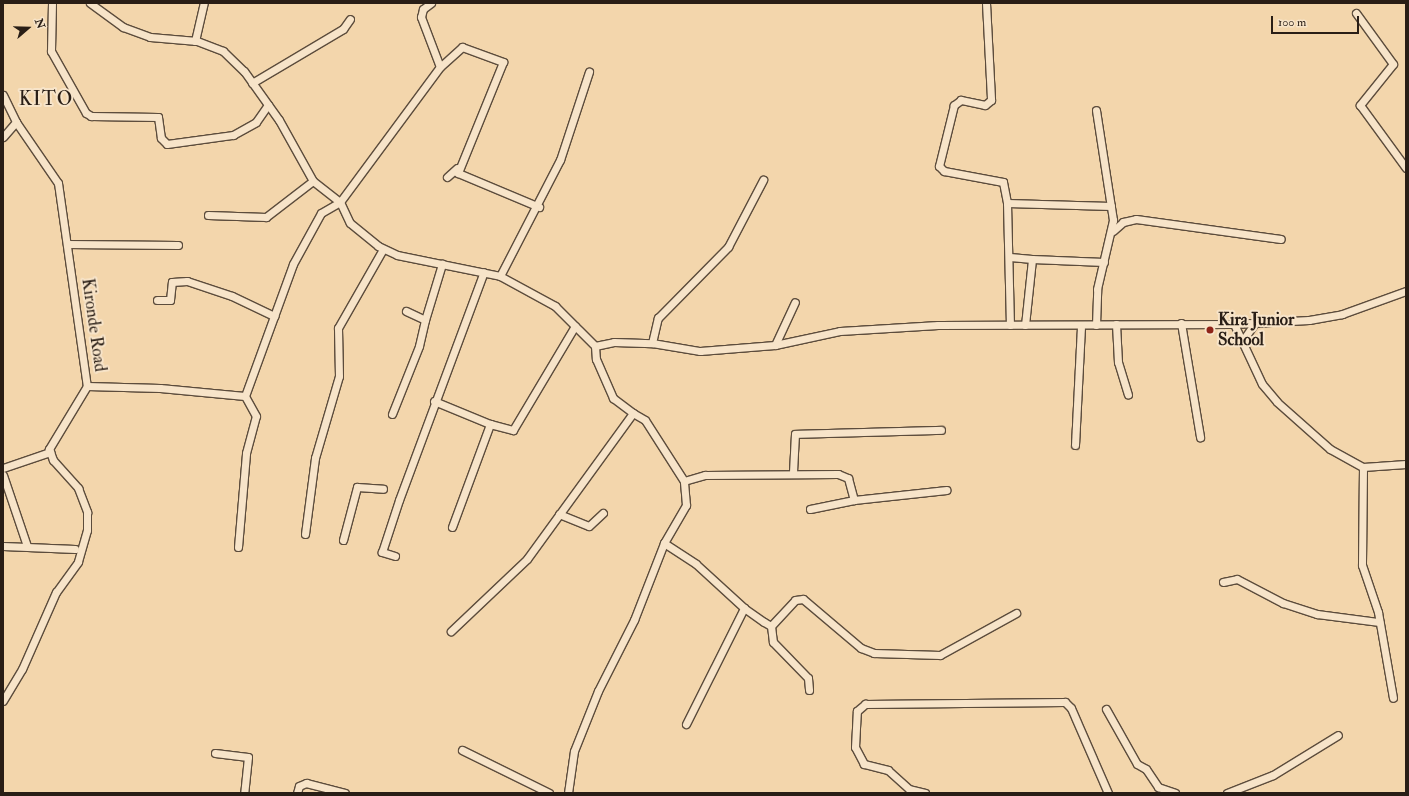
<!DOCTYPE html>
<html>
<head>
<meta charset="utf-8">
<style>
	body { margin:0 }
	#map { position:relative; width:1409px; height:796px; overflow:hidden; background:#f3d6ac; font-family:"IM FELL Double Pica",serif }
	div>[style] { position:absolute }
	.roads { filter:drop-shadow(1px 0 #5c4c3c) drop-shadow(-1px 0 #5c4c3c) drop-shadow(0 1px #5c4c3c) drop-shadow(0 -1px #5c4c3c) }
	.street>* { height:7px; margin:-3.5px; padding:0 3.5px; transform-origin:3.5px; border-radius:3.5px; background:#f7e4c9 }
	.dots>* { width:11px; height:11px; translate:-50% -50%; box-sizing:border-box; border:2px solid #f7e4c9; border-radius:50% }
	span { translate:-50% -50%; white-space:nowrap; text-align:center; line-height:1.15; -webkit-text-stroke:4px #f7e4c9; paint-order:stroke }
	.poi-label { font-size:17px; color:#291e16; font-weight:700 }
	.left { translate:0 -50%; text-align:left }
	.street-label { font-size:17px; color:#291e16 }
	.quarter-label { font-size:19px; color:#291e16; letter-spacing:1px }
	.frame { position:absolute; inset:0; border:4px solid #291e16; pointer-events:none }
	.north { position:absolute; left:8px; top:8px; width:40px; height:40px; -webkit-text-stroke:3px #f7e4c9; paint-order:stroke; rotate:70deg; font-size:11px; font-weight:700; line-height:16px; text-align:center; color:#291e16 }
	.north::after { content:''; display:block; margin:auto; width:14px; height:18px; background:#291e16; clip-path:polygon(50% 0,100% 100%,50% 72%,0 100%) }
	.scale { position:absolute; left:1271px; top:16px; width:88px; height:18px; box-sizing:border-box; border:2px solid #291e16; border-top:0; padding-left:5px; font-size:12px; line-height:14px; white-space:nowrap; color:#291e16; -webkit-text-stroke:3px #f7e4c9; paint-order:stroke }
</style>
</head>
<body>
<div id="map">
	<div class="roads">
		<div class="street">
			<i style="left:52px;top:3px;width:48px;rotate:91.2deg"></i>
			<i style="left:51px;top:51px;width:71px;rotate:60.6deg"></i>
			<i style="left:86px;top:113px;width:6px;rotate:31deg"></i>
			<i style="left:91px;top:116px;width:67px;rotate:0.9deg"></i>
			<i style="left:158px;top:117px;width:21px;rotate:82deg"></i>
			<i style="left:161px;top:138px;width:8px;rotate:45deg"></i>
			<i style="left:167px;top:144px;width:67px;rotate:-7.8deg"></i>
			<i style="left:233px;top:135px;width:26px;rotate:-29deg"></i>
			<i style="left:256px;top:122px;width:21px;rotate:-55deg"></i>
			<i style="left:90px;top:3px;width:41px;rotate:36deg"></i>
			<i style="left:123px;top:27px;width:29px;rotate:20deg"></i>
			<i style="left:150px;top:37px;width:47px;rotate:4.9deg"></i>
			<i style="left:197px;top:41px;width:28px;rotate:21deg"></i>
			<i style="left:223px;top:51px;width:29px;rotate:44deg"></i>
			<i style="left:244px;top:71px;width:60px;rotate:54.5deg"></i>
			<i style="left:279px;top:120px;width:70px;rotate:60.9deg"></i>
			<i style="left:313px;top:181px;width:34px;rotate:38deg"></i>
			<i style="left:340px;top:202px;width:23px;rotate:65deg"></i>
			<i style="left:350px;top:223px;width:36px;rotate:39deg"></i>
			<i style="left:378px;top:246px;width:21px;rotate:25deg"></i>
			<i style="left:397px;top:255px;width:105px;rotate:11.5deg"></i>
			<i style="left:500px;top:276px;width:63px;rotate:28.6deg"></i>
			<i style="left:555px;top:306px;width:57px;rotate:45deg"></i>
			<i style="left:595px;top:346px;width:13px;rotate:86deg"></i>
			<i style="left:596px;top:359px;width:43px;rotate:66.4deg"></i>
			<i style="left:613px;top:398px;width:25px;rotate:37deg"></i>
			<i style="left:633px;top:413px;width:180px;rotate:126deg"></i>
			<i style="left:527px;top:559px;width:105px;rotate:136.5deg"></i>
			<i style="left:431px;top:3px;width:10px;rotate:143deg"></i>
			<i style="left:423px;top:9px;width:8px;rotate:104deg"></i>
			<i style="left:421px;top:17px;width:53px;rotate:69.2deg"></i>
			<i style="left:986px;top:3px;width:97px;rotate:87deg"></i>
			<i style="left:991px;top:100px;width:8px;rotate:140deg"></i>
			<i style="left:985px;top:105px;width:25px;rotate:-168deg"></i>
			<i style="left:961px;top:100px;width:9px;rotate:144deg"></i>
			<i style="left:954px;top:105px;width:63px;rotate:103.8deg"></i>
			<i style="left:939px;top:166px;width:7px;rotate:45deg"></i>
			<i style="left:944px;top:171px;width:60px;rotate:10.6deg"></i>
			<i style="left:1003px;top:182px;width:21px;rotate:79deg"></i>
			<i style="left:1007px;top:203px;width:104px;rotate:1.7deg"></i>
			<i style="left:1356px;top:13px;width:63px;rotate:54deg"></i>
			<i style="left:1393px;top:64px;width:53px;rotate:128.8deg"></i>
			<i style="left:1360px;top:105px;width:78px;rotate:53.9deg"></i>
			<i style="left:195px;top:41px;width:39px;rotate:-77deg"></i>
			<i style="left:252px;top:83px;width:106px;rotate:-30.7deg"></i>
			<i style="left:343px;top:29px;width:12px;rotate:-55deg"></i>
			<i style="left:3px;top:95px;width:30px;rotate:64deg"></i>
			<i style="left:16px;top:122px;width:74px;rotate:55.5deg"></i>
			<i style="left:58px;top:183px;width:205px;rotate:81.9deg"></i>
			<i style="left:87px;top:386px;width:74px;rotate:121.1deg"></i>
			<i style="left:49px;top:449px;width:12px;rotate:70deg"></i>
			<i style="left:53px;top:460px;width:38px;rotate:48deg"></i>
			<i style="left:78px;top:488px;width:26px;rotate:69deg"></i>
			<i style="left:87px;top:512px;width:18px;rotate:90deg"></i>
			<i style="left:87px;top:530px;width:33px;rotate:106deg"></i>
			<i style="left:78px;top:562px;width:37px;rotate:126deg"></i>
			<i style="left:56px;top:592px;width:84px;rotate:113.8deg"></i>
			<i style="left:22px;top:669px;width:37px;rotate:121deg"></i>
			<i style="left:3px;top:137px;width:20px;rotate:-49deg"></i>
			<i style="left:447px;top:177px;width:13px;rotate:-42deg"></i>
			<i style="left:1007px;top:203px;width:122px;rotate:88.6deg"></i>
			<i style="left:208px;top:215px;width:58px;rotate:2deg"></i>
			<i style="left:266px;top:217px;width:59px;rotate:-37.5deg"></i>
			<i style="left:1113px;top:231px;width:13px;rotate:-42deg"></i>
			<i style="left:1123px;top:222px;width:13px;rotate:-13deg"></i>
			<i style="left:1136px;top:219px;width:146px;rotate:7.9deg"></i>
			<i style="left:67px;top:244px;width:111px;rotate:0.5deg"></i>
			<i style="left:1010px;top:257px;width:22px;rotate:5deg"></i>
			<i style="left:500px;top:276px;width:131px;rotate:-62.7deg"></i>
			<i style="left:560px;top:160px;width:93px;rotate:-71.8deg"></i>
			<i style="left:157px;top:300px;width:13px"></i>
			<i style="left:170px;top:300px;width:18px;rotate:-84deg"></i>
			<i style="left:172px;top:282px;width:15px;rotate:-4deg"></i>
			<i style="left:187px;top:281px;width:47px;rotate:18.4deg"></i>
			<i style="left:232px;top:296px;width:47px;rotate:25.5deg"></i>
			<i style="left:406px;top:311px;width:21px;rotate:25deg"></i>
			<i style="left:425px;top:320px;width:59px;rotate:-73.1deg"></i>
			<i style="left:1181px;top:323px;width:116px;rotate:80.5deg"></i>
			<i style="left:1116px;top:324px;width:38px;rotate:87deg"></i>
			<i style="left:1118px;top:362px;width:34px;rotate:73deg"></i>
			<i style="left:1234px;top:324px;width:66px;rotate:65deg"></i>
			<i style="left:1262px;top:384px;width:23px;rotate:50deg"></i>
			<i style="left:1277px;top:402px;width:71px;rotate:41.6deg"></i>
			<i style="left:1330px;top:449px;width:38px;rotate:29deg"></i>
			<i style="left:1363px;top:467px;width:98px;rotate:90.6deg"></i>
			<i style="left:1362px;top:565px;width:50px;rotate:71.2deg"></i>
			<i style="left:1378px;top:612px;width:87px;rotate:80.1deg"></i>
			<i style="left:1025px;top:325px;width:66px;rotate:-83.9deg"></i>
			<i style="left:1032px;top:259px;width:72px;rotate:2.4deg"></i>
			<i style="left:1096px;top:325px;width:36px;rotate:-88deg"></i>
			<i style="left:1097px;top:289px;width:71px;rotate:-76.9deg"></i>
			<i style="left:1113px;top:220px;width:111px;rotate:-98.8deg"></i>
			<i style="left:1243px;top:340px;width:21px;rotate:-55deg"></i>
			<i style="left:652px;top:343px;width:26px;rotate:-77deg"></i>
			<i style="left:658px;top:318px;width:100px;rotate:-45.4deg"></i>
			<i style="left:728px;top:247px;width:76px;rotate:-62.4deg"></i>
			<i style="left:775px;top:345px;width:47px;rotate:-65.1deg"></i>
			<i style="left:595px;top:346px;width:19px;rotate:-12deg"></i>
			<i style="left:614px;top:342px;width:38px;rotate:2deg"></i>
			<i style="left:652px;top:343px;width:49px;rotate:9.5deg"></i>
			<i style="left:700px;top:351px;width:75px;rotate:-4.6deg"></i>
			<i style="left:775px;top:345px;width:66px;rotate:-12.2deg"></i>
			<i style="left:840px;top:331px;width:98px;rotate:-3.5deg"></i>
			<i style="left:938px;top:325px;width:296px;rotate:-0.2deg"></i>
			<i style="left:1234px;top:324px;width:75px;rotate:-3.1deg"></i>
			<i style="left:1309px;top:320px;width:34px;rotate:-10deg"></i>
			<i style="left:1342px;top:314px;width:68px;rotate:-19.8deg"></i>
			<i style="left:87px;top:386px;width:73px;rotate:1.6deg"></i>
			<i style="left:160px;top:388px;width:85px;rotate:5.4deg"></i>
			<i style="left:434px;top:401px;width:61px;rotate:22.3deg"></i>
			<i style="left:490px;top:424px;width:24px;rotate:15deg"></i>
			<i style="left:513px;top:430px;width:121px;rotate:-59.2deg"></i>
			<i style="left:392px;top:414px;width:73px;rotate:-68.3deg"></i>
			<i style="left:419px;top:346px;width:27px;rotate:-77deg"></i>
			<i style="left:1075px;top:445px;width:120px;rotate:-87.1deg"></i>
			<i style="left:1363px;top:467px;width:43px;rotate:-4deg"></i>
			<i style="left:3px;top:468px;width:50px;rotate:-18.8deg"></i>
			<i style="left:793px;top:472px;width:38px;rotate:-87deg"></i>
			<i style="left:795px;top:434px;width:146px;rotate:-1.6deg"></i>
			<i style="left:3px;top:475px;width:75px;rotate:71.3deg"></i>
			<i style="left:684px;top:481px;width:22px;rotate:-16deg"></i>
			<i style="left:705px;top:475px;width:133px;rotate:-0.4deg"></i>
			<i style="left:838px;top:474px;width:11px;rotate:22deg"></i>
			<i style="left:848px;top:478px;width:23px;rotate:75deg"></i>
			<i style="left:854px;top:500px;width:93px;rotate:-6.2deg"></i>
			<i style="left:810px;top:509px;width:45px;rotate:-11.6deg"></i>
			<i style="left:559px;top:514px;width:32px;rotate:22deg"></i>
			<i style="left:589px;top:526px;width:19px;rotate:-43deg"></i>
			<i style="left:452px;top:527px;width:110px;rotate:-69.7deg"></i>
			<i style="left:305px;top:534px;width:77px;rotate:-82.5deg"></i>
			<i style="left:315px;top:458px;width:85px;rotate:-73.7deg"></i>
			<i style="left:339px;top:376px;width:48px;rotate:-91.2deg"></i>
			<i style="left:338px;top:328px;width:91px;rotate:-60.3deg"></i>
			<i style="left:343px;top:540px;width:55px;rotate:-75.2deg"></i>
			<i style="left:357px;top:487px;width:26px;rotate:4deg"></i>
			<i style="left:664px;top:543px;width:38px;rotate:33deg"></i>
			<i style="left:696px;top:564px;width:65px;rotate:42.5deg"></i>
			<i style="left:744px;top:608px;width:24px;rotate:35deg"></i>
			<i style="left:764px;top:622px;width:8px;rotate:30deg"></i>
			<i style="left:771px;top:626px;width:35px;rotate:-47deg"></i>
			<i style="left:795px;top:600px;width:8px;rotate:-7deg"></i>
			<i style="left:803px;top:599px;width:76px;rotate:40.2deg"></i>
			<i style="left:861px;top:648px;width:14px;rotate:21deg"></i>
			<i style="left:874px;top:653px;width:66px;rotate:1.7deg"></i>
			<i style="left:940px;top:655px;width:87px;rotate:-28.9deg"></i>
			<i style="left:3px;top:546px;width:72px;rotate:2.4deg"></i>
			<i style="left:238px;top:547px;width:94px;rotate:-85.1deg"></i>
			<i style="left:246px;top:453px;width:38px;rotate:-75deg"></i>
			<i style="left:256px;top:416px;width:23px;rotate:-119deg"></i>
			<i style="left:245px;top:396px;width:140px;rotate:-70deg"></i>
			<i style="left:293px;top:264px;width:58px;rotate:-61.2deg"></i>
			<i style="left:321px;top:213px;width:22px;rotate:-30deg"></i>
			<i style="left:340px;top:202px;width:168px;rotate:-53.5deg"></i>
			<i style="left:440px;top:67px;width:30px;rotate:-42deg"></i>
			<i style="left:462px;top:47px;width:44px;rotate:20.1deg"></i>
			<i style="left:503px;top:62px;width:120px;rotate:112.1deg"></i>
			<i style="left:458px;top:173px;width:88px;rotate:22.8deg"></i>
			<i style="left:395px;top:556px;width:14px;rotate:-163deg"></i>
			<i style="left:382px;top:552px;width:55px;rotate:-71.9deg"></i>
			<i style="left:399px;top:500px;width:243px;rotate:-69.6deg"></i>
			<i style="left:1223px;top:582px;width:14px;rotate:-12deg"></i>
			<i style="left:1237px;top:579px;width:52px;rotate:27.6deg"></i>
			<i style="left:1283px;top:603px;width:36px;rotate:18deg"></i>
			<i style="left:1317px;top:614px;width:63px;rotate:7.4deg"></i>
			<i style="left:771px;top:626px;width:16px;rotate:83deg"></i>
			<i style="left:773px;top:642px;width:50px;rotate:45.8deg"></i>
			<i style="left:808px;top:678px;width:12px;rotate:85deg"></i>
			<i style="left:1106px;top:709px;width:63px;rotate:60.6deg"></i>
			<i style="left:1137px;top:764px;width:10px;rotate:29deg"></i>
			<i style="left:1146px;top:769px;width:22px;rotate:56deg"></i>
			<i style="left:1158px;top:787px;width:18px;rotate:19deg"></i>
			<i style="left:686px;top:724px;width:130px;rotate:-63.4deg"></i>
			<i style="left:462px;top:750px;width:97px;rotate:26.3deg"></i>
			<i style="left:215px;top:753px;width:33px;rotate:7deg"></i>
			<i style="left:248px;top:757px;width:36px;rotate:96deg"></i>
			<i style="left:297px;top:793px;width:7px;rotate:-74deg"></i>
			<i style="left:299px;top:786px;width:8px;rotate:-23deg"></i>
			<i style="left:306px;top:783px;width:40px;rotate:14.4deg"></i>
			<i style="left:568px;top:793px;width:42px;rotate:-81.9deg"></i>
			<i style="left:574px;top:751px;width:65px;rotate:-68.2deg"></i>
			<i style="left:598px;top:691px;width:80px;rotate:-63.1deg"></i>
			<i style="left:634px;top:620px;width:83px;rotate:-68.7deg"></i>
			<i style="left:664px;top:543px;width:44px;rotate:-59.9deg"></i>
			<i style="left:686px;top:505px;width:24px;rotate:-95deg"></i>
			<i style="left:684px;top:481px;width:72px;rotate:-122.6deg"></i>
			<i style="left:645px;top:420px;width:14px;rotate:-150deg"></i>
			<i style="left:925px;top:793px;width:16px;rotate:-166deg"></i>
			<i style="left:909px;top:789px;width:28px;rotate:-138deg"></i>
			<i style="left:888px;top:770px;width:25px;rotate:-166deg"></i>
			<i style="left:864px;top:764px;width:19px;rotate:-118deg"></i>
			<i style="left:855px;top:747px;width:36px;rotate:-87deg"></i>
			<i style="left:857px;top:711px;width:11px;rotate:-41deg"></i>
			<i style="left:865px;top:704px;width:200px;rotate:-0.6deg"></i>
			<i style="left:1065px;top:702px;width:8px;rotate:45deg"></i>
			<i style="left:1071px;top:708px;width:93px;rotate:66.5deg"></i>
			<i style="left:1227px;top:793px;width:49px;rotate:-21.4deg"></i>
			<i style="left:1273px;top:775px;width:76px;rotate:-31.6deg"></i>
		</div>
	</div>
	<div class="dots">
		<i style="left:1210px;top:330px;background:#8f2418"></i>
	</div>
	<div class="poi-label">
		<span class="left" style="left:1218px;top:330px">Kira Junior<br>School</span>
	</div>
	<div class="street-label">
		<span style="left:94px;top:325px;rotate:82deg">Kironde Road</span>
	</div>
	<div class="quarter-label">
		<span style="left:46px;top:100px">KITO</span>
	</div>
	<div class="frame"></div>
	<div class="north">N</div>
	<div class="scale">100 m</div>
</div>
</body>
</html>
